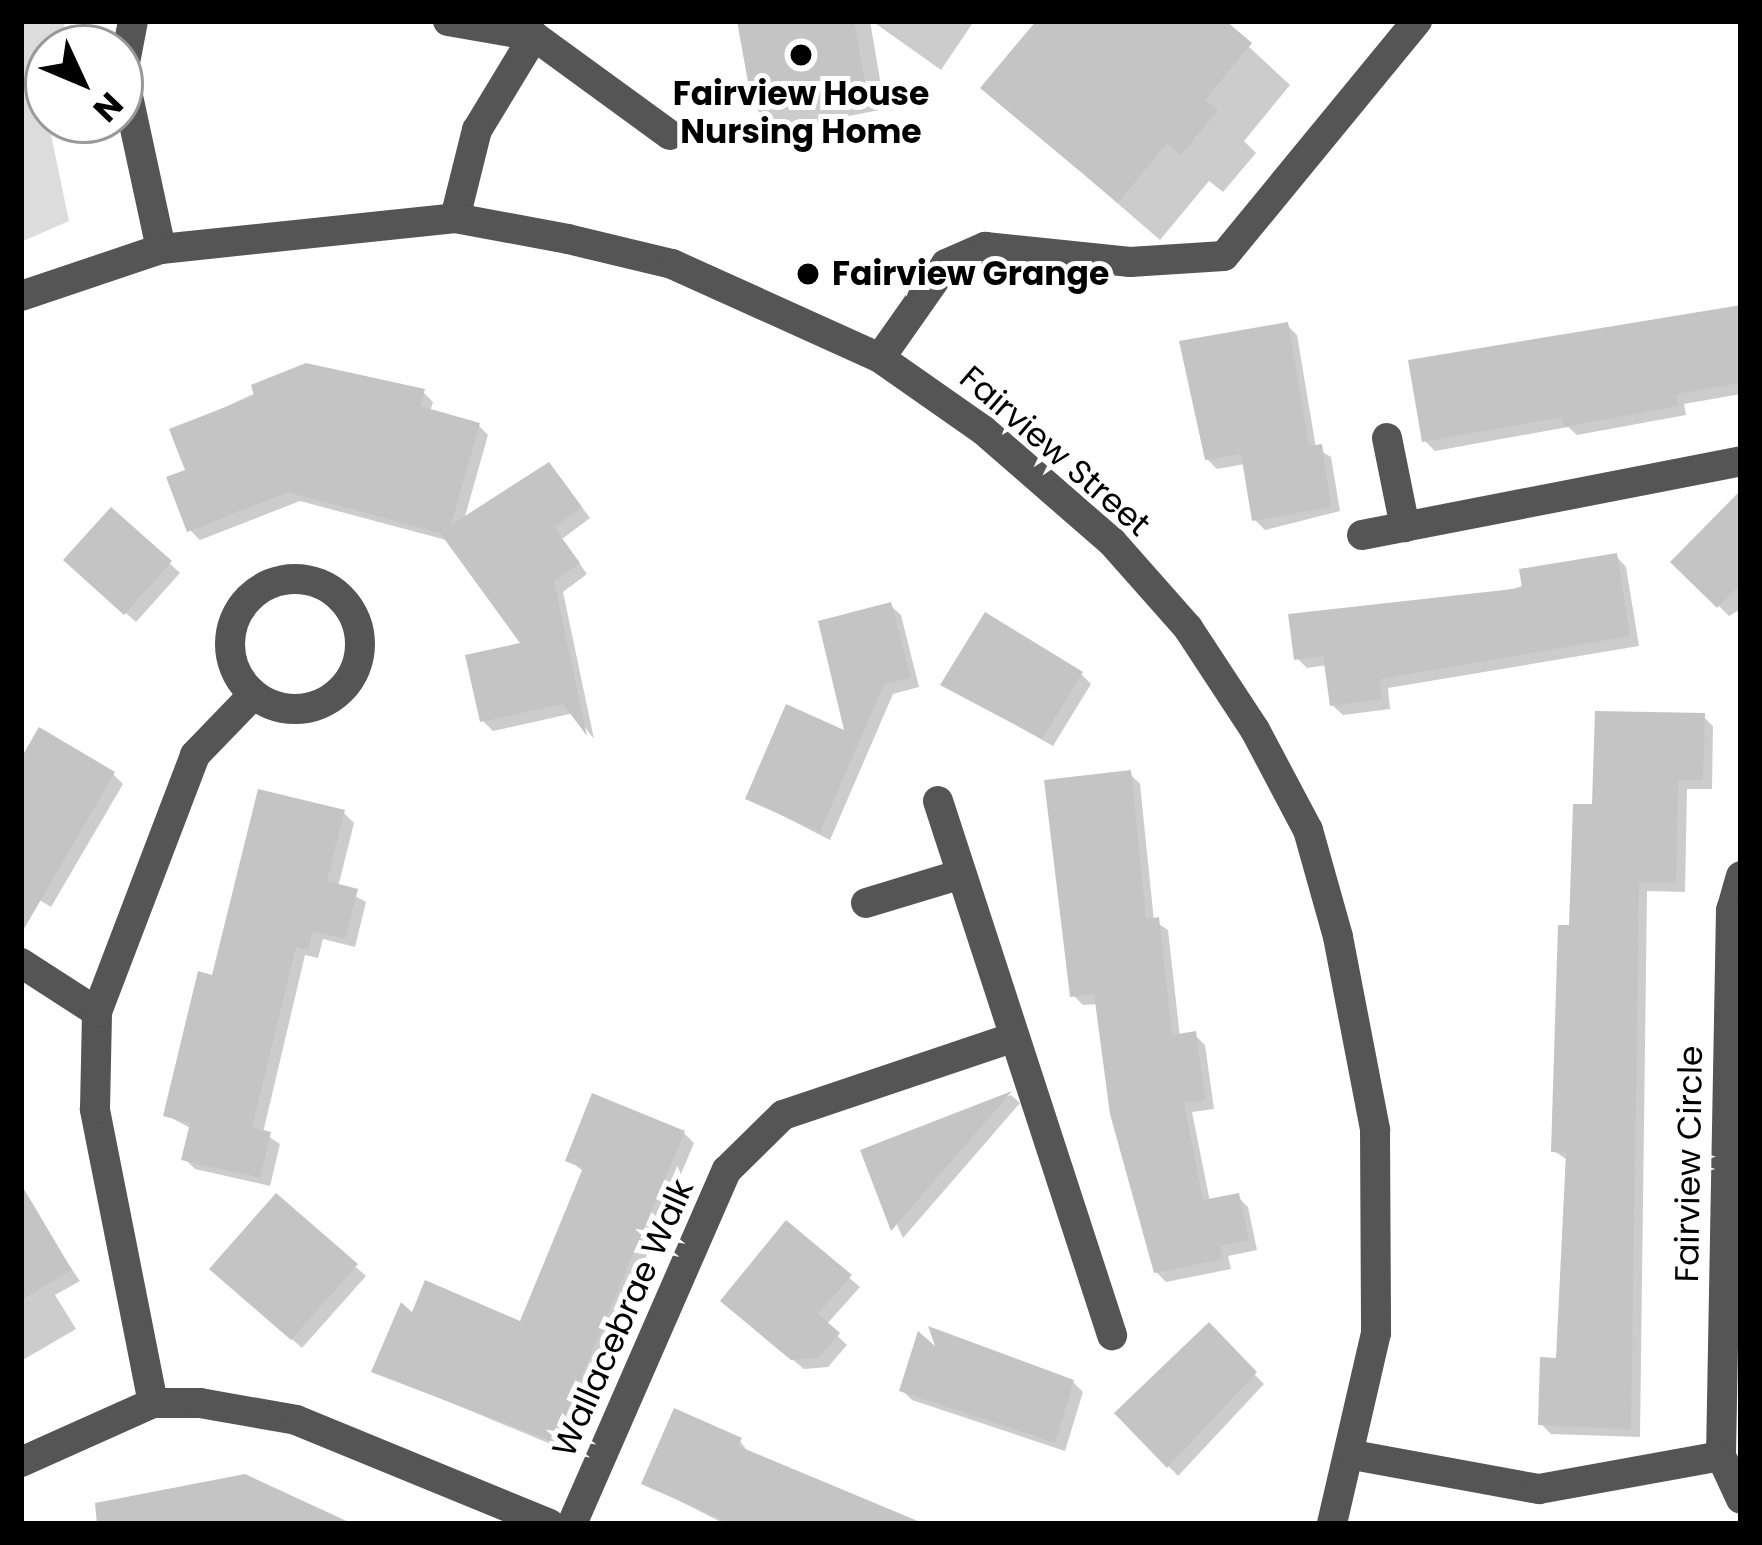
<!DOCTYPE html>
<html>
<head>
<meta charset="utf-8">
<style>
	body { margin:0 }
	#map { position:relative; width:1762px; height:1545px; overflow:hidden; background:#fff; font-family:Poppins,sans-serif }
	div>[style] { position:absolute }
	.green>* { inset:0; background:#dcdcdc }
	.shadow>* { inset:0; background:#0003 }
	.building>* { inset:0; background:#c4c4c4 }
	.minor>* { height:30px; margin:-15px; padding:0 15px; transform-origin:15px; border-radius:15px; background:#555 }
	.minor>.ring { margin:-15px; padding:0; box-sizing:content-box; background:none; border:30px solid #555; border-radius:50% }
	.dots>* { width:33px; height:33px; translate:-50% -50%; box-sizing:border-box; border:6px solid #fff; border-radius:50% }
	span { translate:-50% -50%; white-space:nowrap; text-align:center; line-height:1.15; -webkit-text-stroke:10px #fff; paint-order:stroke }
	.poi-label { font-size:33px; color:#000; font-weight:700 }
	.left { translate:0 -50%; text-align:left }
	.street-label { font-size:33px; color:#000 }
	.frame { position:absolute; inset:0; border:24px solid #000; pointer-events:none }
	.north { position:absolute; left:24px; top:24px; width:120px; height:120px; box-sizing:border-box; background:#fff; border:3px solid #999; border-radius:50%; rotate:134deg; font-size:33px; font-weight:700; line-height:48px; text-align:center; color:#000 }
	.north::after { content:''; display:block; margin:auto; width:42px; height:54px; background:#000; clip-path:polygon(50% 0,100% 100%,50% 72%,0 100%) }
</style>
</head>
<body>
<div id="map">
	<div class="green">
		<i style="clip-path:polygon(21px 21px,65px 21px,61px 48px,48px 48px,48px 120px,69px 221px,21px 242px)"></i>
	</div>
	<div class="shadow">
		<i style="clip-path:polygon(740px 21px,870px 21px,885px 109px,777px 130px,756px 109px)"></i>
		<i style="clip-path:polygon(872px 21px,974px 21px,941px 70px)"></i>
		<i style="clip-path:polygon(1040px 21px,1221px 21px,1290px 85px,1244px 141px,1256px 153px,1223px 192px,1209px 181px,1160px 240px,984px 88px)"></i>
		<i style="clip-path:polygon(1741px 308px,1741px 394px,1684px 404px,1686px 415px,1577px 435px,1568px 427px,1435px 451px,1425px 441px)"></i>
		<i style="clip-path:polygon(1287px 325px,1297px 335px,1316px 448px,1331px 457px,1340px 511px,1265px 530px,1255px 520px,1245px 464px,1217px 469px,1207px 459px)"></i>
		<i style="clip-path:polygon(310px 368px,423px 392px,433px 402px,430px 412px,478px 425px,488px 435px,464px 520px,559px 476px,590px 518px,562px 539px,587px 574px,563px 592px,594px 739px,574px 713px,493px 731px,483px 721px,525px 645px,450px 541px,300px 501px,200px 540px,190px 530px,189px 472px,173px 431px)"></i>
		<i style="clip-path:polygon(112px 511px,180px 573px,136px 622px,77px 570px)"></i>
		<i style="clip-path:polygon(1741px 524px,1741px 609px,1729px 616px,1675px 562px)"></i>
		<i style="clip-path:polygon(1616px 556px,1626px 567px,1639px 646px,1388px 688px,1390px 709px,1343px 715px,1332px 705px,1328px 665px,1307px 668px,1297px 658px)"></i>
		<i style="clip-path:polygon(890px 605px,901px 615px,919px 687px,893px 694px,830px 840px,748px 798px,849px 735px)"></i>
		<i style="clip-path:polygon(1081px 674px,1091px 684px,1053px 746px,944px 684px)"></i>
		<i style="clip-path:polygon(1703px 716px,1713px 726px,1712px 789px,1687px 789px,1685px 892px,1647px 891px,1640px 1437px,1551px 1434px,1541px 1424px,1559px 1361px,1569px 1161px,1554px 1151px,1572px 928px,1595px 807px)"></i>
		<i style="clip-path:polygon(21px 763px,113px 774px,123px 784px,51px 907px,21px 889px)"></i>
		<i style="clip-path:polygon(1130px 774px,1140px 784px,1154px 921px,1168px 930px,1180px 1037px,1195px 1035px,1205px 1045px,1214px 1109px,1192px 1112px,1210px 1202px,1238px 1197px,1248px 1207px,1257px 1250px,1228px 1256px,1231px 1269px,1166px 1282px,1156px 1272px,1099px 1004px,1083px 1005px,1073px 995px)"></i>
		<i style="clip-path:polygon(344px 813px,354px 823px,338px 887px,366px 902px,355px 947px,323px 939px,318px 958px,305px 955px,263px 1133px,280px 1144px,270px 1186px,195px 1169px,185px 1159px,192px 1129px,166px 1115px,214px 979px)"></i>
		<i style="clip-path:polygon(1011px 1095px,1020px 1103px,903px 1238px,864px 1151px)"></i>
		<i style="clip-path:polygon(684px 1133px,694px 1143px,565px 1450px,375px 1371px,413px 1317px,522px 1325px,584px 1172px,569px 1160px)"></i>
		<i style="clip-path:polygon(276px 1197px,366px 1276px,302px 1348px,223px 1278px)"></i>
		<i style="clip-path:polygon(786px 1224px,860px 1287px,826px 1325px,847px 1345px,828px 1367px,804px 1369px,734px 1311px)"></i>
		<i style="clip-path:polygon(47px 1233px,80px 1281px,55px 1295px,76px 1329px,21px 1361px,21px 1248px)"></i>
		<i style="clip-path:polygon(1208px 1327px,1264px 1384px,1178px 1476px,1118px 1413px)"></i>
		<i style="clip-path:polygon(942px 1355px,1073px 1382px,1083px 1392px,1065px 1451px,912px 1400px,902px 1390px)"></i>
		<i style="clip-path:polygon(740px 1441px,749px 1453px,918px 1524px,725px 1524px,644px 1483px)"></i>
	</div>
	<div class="building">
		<i style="clip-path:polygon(737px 21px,854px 21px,866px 88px,753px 110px)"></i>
		<i style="clip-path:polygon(1036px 21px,1226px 21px,1252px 43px,1205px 100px,1218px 110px,1181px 155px,1167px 143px,1118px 203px,980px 88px)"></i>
		<i style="clip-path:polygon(1741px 305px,1741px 383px,1676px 394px,1678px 406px,1564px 427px,1562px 417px,1422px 442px,1408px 360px)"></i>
		<i style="clip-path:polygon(1288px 322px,1309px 446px,1322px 444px,1331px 507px,1252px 521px,1241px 454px,1205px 460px,1179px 341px)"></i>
		<i style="clip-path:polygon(306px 363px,425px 389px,420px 406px,480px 423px,451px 525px,549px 462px,582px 507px,554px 527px,580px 563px,554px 581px,587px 736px,563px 704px,480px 722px,465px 655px,520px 643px,440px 533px,288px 492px,187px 532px,166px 477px,185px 470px,169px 429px,254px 396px,251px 385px)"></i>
		<i style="clip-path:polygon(1741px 490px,1741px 584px,1717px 608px,1670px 562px)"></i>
		<i style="clip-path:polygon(111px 507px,172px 561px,124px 615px,63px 560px)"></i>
		<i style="clip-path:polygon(1617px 553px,1630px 636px,1380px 679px,1381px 699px,1330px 706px,1323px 656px,1294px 660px,1288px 614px,1522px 588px,1519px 569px)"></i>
		<i style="clip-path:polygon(891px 602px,911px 678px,884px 684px,820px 832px,745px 799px,786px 704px,844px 730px,818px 621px)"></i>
		<i style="clip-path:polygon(985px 612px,1083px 672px,1042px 739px,940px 685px)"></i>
		<i style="clip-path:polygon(1595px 711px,1705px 713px,1703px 780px,1678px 780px,1676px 883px,1639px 883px,1631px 1429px,1538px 1425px,1540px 1357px,1556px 1358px,1566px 1153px,1551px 1152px,1558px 925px,1569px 925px,1573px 804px,1592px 804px)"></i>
		<i style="clip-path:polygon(39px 727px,115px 772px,21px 934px,21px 758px)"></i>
		<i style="clip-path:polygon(1131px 770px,1146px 919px,1159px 917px,1172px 1035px,1196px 1031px,1205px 1100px,1184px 1103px,1203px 1200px,1239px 1193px,1249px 1240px,1220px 1246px,1223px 1259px,1154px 1273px,1110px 1114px,1094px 994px,1070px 997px,1044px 780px)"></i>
		<i style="clip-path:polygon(258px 789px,345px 810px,327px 881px,358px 889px,345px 939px,313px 931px,308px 950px,296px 947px,252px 1127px,271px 1132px,260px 1178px,181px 1160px,190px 1123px,163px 1116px,198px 971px,212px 975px)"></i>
		<i style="clip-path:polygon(1012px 1091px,891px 1231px,860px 1150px)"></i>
		<i style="clip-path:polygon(592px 1093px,685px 1131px,554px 1442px,371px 1372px,401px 1302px,412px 1312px,425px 1280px,520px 1321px,583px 1168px,565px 1161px)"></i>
		<i style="clip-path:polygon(21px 1184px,72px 1270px,21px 1300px)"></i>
		<i style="clip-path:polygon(276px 1193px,358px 1264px,291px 1340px,209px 1269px)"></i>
		<i style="clip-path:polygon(786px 1220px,852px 1275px,818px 1314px,840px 1333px,818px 1358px,791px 1360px,720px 1301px)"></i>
		<i style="clip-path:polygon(1209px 1322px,1257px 1372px,1167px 1468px,1114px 1413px)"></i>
		<i style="clip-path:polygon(928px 1326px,1074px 1380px,1055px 1443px,899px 1391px,918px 1331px,935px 1346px)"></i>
		<i style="clip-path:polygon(674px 1408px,742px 1438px,738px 1446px,925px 1524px,733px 1524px,641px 1484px)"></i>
		<i style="clip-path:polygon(245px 1474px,353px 1524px,97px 1524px,95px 1503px)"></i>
	</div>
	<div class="minor">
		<i style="left:133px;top:21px;width:53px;rotate:100.9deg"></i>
		<i style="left:123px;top:73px;width:180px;rotate:77.8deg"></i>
		<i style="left:448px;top:21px;width:87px;rotate:9.9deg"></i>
		<i style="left:534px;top:36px;width:168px;rotate:36.1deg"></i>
		<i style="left:455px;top:218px;width:91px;rotate:-76deg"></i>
		<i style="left:477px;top:130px;width:110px;rotate:-58.8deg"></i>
		<i style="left:21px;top:296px;width:148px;rotate:-18.6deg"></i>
		<i style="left:161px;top:249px;width:296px;rotate:-6deg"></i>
		<i style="left:455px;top:218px;width:115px;rotate:10.5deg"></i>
		<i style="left:568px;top:239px;width:107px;rotate:13.5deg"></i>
		<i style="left:672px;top:264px;width:228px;rotate:24.3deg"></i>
		<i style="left:880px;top:358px;width:126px;rotate:35deg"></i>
		<i style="left:983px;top:430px;width:171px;rotate:41deg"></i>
		<i style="left:1112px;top:542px;width:115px;rotate:48.5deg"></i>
		<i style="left:1188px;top:628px;width:122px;rotate:56.7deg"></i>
		<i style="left:1255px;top:730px;width:113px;rotate:62.1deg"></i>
		<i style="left:1308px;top:830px;width:111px;rotate:74.3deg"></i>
		<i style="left:1338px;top:937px;width:197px;rotate:79.1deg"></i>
		<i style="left:1375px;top:1130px;width:203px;rotate:89.7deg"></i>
		<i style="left:1376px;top:1333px;width:196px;rotate:103deg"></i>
		<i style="left:880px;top:358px;width:115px;rotate:-54.9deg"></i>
		<i style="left:946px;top:264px;width:43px;rotate:-23.6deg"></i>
		<i style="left:985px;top:247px;width:146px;rotate:5.9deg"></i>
		<i style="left:1130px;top:262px;width:94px;rotate:-3.7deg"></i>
		<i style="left:1224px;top:256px;width:304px;rotate:-50.6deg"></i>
		<i style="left:1387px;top:438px;width:91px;rotate:78.6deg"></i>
		<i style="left:1362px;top:535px;width:386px;rotate:-11deg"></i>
		<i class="ring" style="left:230px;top:579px;width:100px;height:100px"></i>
		<i style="left:938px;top:801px;width:562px;rotate:71.95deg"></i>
		<i style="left:1741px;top:876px;width:35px;rotate:106deg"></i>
		<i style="left:1731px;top:910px;width:546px;rotate:91.05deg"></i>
		<i style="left:1721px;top:1456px;width:47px;rotate:65.1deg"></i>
		<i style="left:866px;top:903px;width:97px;rotate:-16.8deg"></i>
		<i style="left:21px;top:963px;width:90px;rotate:32.8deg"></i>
		<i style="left:153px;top:1403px;width:300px;rotate:-101.2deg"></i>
		<i style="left:95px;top:1109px;width:97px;rotate:-88.8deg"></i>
		<i style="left:97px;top:1012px;width:275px;rotate:-69.1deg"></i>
		<i style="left:195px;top:755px;width:83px;rotate:-46deg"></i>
		<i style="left:1353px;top:1455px;width:189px;rotate:10.4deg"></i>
		<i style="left:1539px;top:1489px;width:185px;rotate:-10.3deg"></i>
		<i style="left:21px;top:1462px;width:145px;rotate:-24.1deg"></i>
		<i style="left:153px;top:1403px;width:47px"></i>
		<i style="left:200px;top:1403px;width:97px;rotate:10deg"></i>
		<i style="left:296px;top:1420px;width:274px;rotate:22.3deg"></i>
		<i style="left:572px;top:1524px;width:386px;rotate:-66.4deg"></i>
		<i style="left:727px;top:1170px;width:78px;rotate:-44.5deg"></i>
		<i style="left:783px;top:1115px;width:242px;rotate:-18.6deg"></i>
	</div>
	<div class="dots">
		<i style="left:801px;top:55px;background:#000"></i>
		<i style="left:808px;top:274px;background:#000"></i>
	</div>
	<div class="poi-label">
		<span style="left:801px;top:113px">Fairview House<br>Nursing Home</span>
		<span class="left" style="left:832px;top:274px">Fairview Grange</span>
	</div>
	<div class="street-label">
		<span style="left:1055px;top:451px;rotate:41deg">Fairview Street</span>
		<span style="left:1689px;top:1164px;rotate:-89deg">Fairview Circle</span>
		<span style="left:623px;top:1318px;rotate:-66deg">Wallacebrae Walk</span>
	</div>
	<div class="frame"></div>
	<div class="north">N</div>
</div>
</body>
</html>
